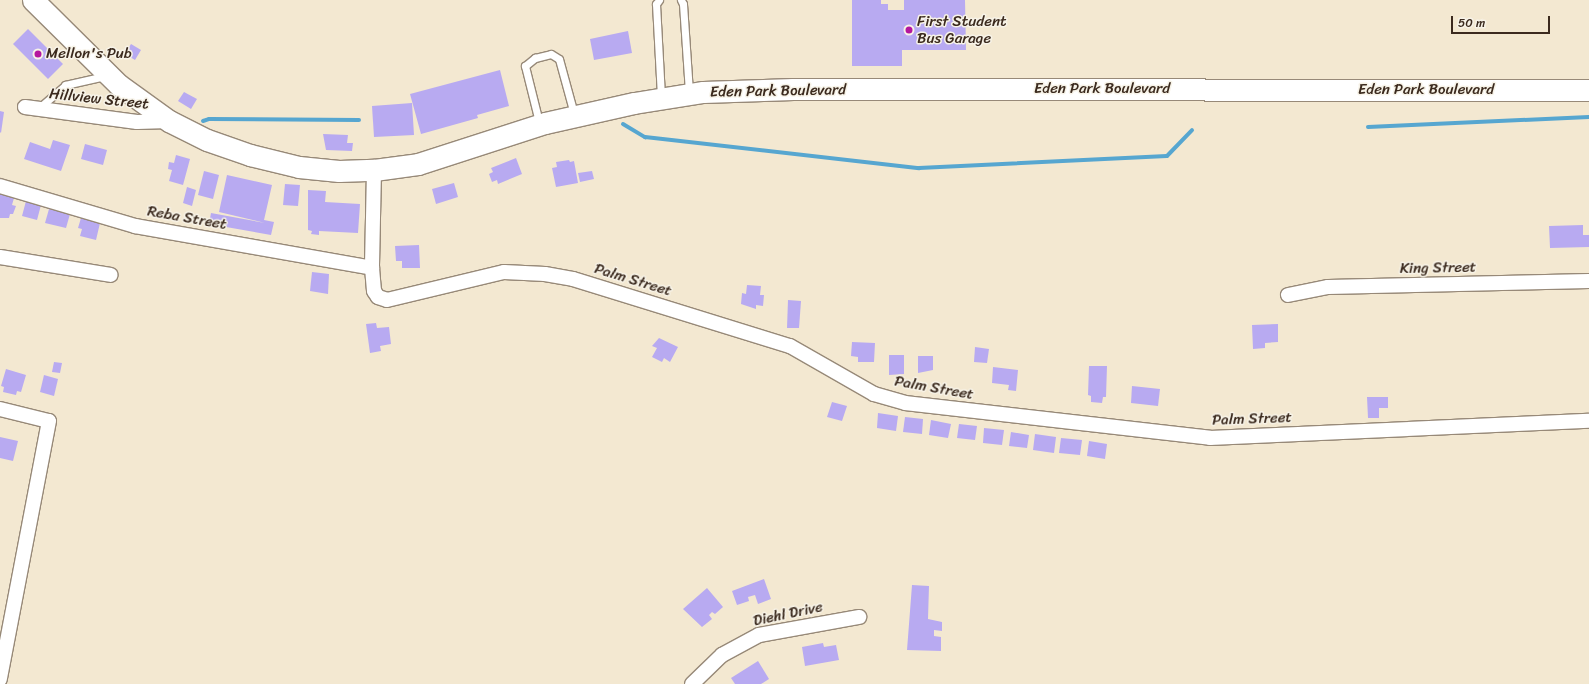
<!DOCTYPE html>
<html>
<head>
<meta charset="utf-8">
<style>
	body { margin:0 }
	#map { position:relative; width:1589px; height:684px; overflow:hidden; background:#f3e8d1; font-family:Sriracha,sans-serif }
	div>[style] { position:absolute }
	.stream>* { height:4px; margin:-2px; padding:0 2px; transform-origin:2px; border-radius:2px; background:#56a6d0 }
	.building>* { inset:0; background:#b8aaf1 }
	.roads { filter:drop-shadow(1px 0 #978978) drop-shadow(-1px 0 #978978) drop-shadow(0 1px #978978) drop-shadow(0 -1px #978978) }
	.service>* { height:7px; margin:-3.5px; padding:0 3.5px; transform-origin:3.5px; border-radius:3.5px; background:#fff }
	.minor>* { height:14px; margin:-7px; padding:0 7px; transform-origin:7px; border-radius:7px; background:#fff }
	.secondary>* { height:21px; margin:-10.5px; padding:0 10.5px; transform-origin:10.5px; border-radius:10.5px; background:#fff }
	.dots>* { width:11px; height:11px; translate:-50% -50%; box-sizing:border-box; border:2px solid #f7f3e8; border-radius:50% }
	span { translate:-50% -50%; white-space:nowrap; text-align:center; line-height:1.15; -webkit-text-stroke:3px #f7f3e8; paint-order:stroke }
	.poi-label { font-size:15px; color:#3b2a1e }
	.left { translate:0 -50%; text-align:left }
	.street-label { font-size:15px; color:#3b2a1e }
	.scale { position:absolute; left:1451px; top:16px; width:99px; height:18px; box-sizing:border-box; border:2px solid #3b2a1e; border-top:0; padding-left:5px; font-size:12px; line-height:14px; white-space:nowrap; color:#3b2a1e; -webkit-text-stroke:3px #f7f3e8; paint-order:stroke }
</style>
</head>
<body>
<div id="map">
	<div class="stream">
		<i style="left:203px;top:121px;width:6px;rotate:-18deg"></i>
		<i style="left:209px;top:119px;width:150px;rotate:0.4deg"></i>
		<i style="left:623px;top:124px;width:26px;rotate:31deg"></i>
		<i style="left:645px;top:137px;width:276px;rotate:6.5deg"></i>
		<i style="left:919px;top:168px;width:248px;rotate:-2.8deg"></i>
		<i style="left:1167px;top:156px;width:36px;rotate:-46deg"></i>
		<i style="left:1368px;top:127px;width:221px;rotate:-2.6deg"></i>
	</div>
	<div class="building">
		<i style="clip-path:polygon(852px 0,881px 0,881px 4px,888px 4px,888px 10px,904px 10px,904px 0,965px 0,966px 50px,902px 50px,902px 66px,852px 66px)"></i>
		<i style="clip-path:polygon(28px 29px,63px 64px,48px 79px,13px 44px)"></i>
		<i style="clip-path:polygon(628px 31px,632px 53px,594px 60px,590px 39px)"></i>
		<i style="clip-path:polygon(131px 44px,141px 50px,135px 60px,125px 54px)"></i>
		<i style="clip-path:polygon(500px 70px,509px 106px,477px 115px,478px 118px,421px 134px,410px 94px)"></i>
		<i style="clip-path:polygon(184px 92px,197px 99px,191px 109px,178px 101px)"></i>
		<i style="clip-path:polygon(412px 103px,414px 135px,374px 137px,372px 106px)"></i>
		<i style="clip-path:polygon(0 111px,4px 112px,1px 133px,0 132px)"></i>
		<i style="clip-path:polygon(323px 134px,348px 135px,347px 143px,353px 143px,352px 151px,326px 150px)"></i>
		<i style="clip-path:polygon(53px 140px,70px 145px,61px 171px,24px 159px,30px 142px,50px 149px)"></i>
		<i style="clip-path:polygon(85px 144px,107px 150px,103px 165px,81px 159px)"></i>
		<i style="clip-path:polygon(176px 155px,190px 159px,183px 185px,169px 181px,172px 170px,168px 169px,169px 162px,174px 163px)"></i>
		<i style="clip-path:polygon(516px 158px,522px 174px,498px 184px,497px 180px,492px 182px,489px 174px,493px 172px,491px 168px)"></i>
		<i style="clip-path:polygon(569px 160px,570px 162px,574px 161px,578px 183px,556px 187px,552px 168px,557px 167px,556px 162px)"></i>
		<i style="clip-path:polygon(204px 171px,219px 175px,213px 199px,198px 195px)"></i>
		<i style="clip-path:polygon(592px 171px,594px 179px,580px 182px,578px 173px)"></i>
		<i style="clip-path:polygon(227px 175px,272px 185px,264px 220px,274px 222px,271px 235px,209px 224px,211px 213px,265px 223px,219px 212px)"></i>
		<i style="clip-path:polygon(454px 183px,458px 197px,436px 204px,432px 189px)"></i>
		<i style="clip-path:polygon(285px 184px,300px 185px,298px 206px,283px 205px)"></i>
		<i style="clip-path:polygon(187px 187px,196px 190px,192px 206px,183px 203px)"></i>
		<i style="clip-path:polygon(308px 190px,326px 191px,325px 202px,360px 204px,358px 233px,319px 231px,319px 235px,311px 234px,312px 231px,308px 230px)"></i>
		<i style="clip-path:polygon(0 194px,14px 198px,12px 205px,16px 206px,13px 214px,10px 214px,9px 218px,0 218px)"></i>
		<i style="clip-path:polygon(26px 201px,41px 205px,37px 220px,22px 216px)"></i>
		<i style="clip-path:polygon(49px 209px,70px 214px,66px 228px,45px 223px)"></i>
		<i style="clip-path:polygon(81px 218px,100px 223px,96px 240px,80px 236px,82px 229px,78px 228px)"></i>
		<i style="clip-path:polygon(1583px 225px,1583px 235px,1589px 235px,1589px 247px,1550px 248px,1549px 226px)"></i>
		<i style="clip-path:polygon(419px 245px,420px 268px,402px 268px,402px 261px,396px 261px,395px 246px)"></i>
		<i style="clip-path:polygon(312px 272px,329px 274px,328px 294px,310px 291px)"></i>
		<i style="clip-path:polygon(747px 285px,761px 286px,760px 295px,764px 295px,763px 306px,756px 305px,756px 309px,741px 304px,742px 293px,746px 294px)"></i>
		<i style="clip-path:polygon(788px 300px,801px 301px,799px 328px,787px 328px)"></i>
		<i style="clip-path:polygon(376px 323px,377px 328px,389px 327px,391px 344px,380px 346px,381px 351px,370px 353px,366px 324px)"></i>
		<i style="clip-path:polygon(1278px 324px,1278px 342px,1265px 343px,1265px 348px,1253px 349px,1252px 325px)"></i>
		<i style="clip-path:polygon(659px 338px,678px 347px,670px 362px,664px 358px,662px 362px,652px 357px,657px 348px,652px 346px)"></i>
		<i style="clip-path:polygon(852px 342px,875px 343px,874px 362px,858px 362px,858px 357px,851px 356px)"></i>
		<i style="clip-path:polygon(975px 347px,989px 349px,987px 363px,974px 362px)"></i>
		<i style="clip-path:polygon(889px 355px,904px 355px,904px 374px,889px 375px)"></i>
		<i style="clip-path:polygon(918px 356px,933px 356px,933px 370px,918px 373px)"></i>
		<i style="clip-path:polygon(54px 362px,62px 363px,60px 373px,52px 372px)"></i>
		<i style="clip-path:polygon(1089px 366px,1107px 366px,1106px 397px,1103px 397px,1102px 403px,1091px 402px,1091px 396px,1088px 395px)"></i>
		<i style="clip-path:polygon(993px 367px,1018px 370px,1016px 391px,1008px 390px,1009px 385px,992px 383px)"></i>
		<i style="clip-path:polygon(6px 369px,26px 375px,21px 392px,17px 391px,16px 395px,3px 392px,4px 387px,1px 386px)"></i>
		<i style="clip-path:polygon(44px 375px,58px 379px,54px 396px,40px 392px)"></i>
		<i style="clip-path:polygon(1132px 386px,1160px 389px,1158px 406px,1131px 403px)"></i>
		<i style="clip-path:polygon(1367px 397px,1388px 397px,1388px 408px,1379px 408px,1379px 418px,1368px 418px)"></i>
		<i style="clip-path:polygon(832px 402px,847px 406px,842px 421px,827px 417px)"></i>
		<i style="clip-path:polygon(878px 413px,898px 416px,896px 431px,877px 428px)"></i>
		<i style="clip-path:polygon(905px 417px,923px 419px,922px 434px,903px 432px)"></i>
		<i style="clip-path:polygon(931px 420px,951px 424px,948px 438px,929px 435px)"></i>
		<i style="clip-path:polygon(959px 424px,977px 426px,975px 440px,957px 438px)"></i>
		<i style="clip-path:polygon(984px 428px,1004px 430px,1002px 445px,983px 443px)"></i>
		<i style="clip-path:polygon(1011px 432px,1029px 435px,1027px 448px,1009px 446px)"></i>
		<i style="clip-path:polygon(1035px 434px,1056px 437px,1054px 453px,1033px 450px)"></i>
		<i style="clip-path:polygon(0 437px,18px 441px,13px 461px,0 458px)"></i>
		<i style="clip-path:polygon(1061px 438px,1082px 440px,1080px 455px,1059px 453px)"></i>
		<i style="clip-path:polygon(1089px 441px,1107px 444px,1105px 459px,1087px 456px)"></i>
		<i style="clip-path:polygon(764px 579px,771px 599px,758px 604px,755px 595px,748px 597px,749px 601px,737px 605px,732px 591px)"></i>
		<i style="clip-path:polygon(912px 585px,929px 586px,928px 619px,942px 622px,942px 631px,934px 630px,934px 636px,941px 637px,941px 651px,907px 650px)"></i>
		<i style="clip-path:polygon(707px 588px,723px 607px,715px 614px,712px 612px,709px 615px,712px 619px,702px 627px,683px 609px)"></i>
		<i style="clip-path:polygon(823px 643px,824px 647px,836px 645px,839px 660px,805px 666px,802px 647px)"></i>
		<i style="clip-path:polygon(758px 661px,769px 679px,761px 684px,735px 684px,731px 678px)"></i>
	</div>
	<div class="roads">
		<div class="service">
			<i style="left:659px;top:0;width:5px;rotate:127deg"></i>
			<i style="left:656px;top:4px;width:92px;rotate:86.9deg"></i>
			<i style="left:681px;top:0;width:4px;rotate:63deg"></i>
			<i style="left:683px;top:4px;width:89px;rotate:86.1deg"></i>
			<i style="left:39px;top:108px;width:35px;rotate:-41deg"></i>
			<i style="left:65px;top:85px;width:41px;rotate:-12.7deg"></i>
			<i style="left:539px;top:122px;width:58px;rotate:-104deg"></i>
			<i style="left:525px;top:66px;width:13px;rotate:-39deg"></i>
			<i style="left:535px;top:58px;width:16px;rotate:-14deg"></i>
			<i style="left:551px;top:54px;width:9px;rotate:32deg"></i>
			<i style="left:559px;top:59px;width:57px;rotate:74.7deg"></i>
		</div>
		<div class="minor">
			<i style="left:25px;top:107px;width:113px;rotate:7.6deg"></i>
			<i style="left:137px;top:122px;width:32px;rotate:-2deg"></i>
			<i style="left:374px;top:170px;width:98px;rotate:91.2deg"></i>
			<i style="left:372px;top:268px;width:23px;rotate:85deg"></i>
			<i style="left:374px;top:291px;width:7px;rotate:56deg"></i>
			<i style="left:378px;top:297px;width:9px;rotate:18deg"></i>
			<i style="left:387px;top:300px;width:120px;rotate:-13.5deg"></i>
			<i style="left:504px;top:272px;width:41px;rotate:2.8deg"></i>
			<i style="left:545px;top:274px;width:28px;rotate:10deg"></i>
			<i style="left:573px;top:279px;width:227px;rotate:17.2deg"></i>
			<i style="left:790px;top:346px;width:97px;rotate:29.7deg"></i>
			<i style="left:874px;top:394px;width:32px;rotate:16deg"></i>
			<i style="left:905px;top:403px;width:307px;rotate:6.5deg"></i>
			<i style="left:1210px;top:438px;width:379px;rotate:-2.6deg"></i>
			<i style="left:0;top:186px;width:141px;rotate:16.5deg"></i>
			<i style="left:135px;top:226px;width:241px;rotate:10deg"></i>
			<i style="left:0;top:257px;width:112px;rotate:9.2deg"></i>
			<i style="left:1288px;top:295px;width:41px;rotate:-11.3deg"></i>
			<i style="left:1328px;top:287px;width:261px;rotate:-1.3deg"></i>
			<i style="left:0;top:409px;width:50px;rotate:13.8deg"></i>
			<i style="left:49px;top:421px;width:263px;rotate:100.8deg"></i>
			<i style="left:692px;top:684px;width:42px;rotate:-44deg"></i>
			<i style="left:722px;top:655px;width:42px;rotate:-28.4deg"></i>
			<i style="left:759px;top:635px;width:102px;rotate:-10.2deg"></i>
		</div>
		<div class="secondary">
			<i style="left:33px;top:0;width:121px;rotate:44.7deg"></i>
			<i style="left:119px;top:85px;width:62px;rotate:35.8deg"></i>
			<i style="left:169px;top:121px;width:42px;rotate:26.6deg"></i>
			<i style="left:207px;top:140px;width:46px;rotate:19.2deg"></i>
			<i style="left:250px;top:155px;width:50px;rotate:13.8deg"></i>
			<i style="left:299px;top:167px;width:40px;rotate:5.7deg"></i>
			<i style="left:339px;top:171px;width:35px;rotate:-2deg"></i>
			<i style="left:374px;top:170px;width:44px;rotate:-7.8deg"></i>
			<i style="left:418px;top:164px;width:133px;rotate:-17.9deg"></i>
			<i style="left:545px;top:123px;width:91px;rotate:-12.7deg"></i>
			<i style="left:634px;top:103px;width:70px;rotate:-9.1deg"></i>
			<i style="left:703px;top:92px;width:90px;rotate:-1.9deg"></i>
			<i style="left:793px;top:89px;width:796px;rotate:0.07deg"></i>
		</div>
	</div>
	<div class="dots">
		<i style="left:909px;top:30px;background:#b5179e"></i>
		<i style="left:38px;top:54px;background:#b5179e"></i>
	</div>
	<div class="poi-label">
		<span class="left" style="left:917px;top:30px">First Student<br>Bus Garage</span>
		<span class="left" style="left:46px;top:54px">Mellon's Pub</span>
	</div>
	<div class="street-label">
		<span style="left:1102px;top:89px">Eden Park Boulevard</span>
		<span style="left:1426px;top:90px">Eden Park Boulevard</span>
		<span style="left:778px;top:91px;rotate:-1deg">Eden Park Boulevard</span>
		<span style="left:99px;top:99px;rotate:6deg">Hillview Street</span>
		<span style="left:187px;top:218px;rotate:10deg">Reba Street</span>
		<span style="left:1438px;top:268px;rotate:-1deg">King Street</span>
		<span style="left:633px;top:280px;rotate:17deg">Palm Street</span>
		<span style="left:934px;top:388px;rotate:10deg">Palm Street</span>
		<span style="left:1252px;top:419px;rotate:-2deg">Palm Street</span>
		<span style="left:788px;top:614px;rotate:-12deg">Diehl Drive</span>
	</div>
	<div class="scale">50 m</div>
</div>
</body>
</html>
